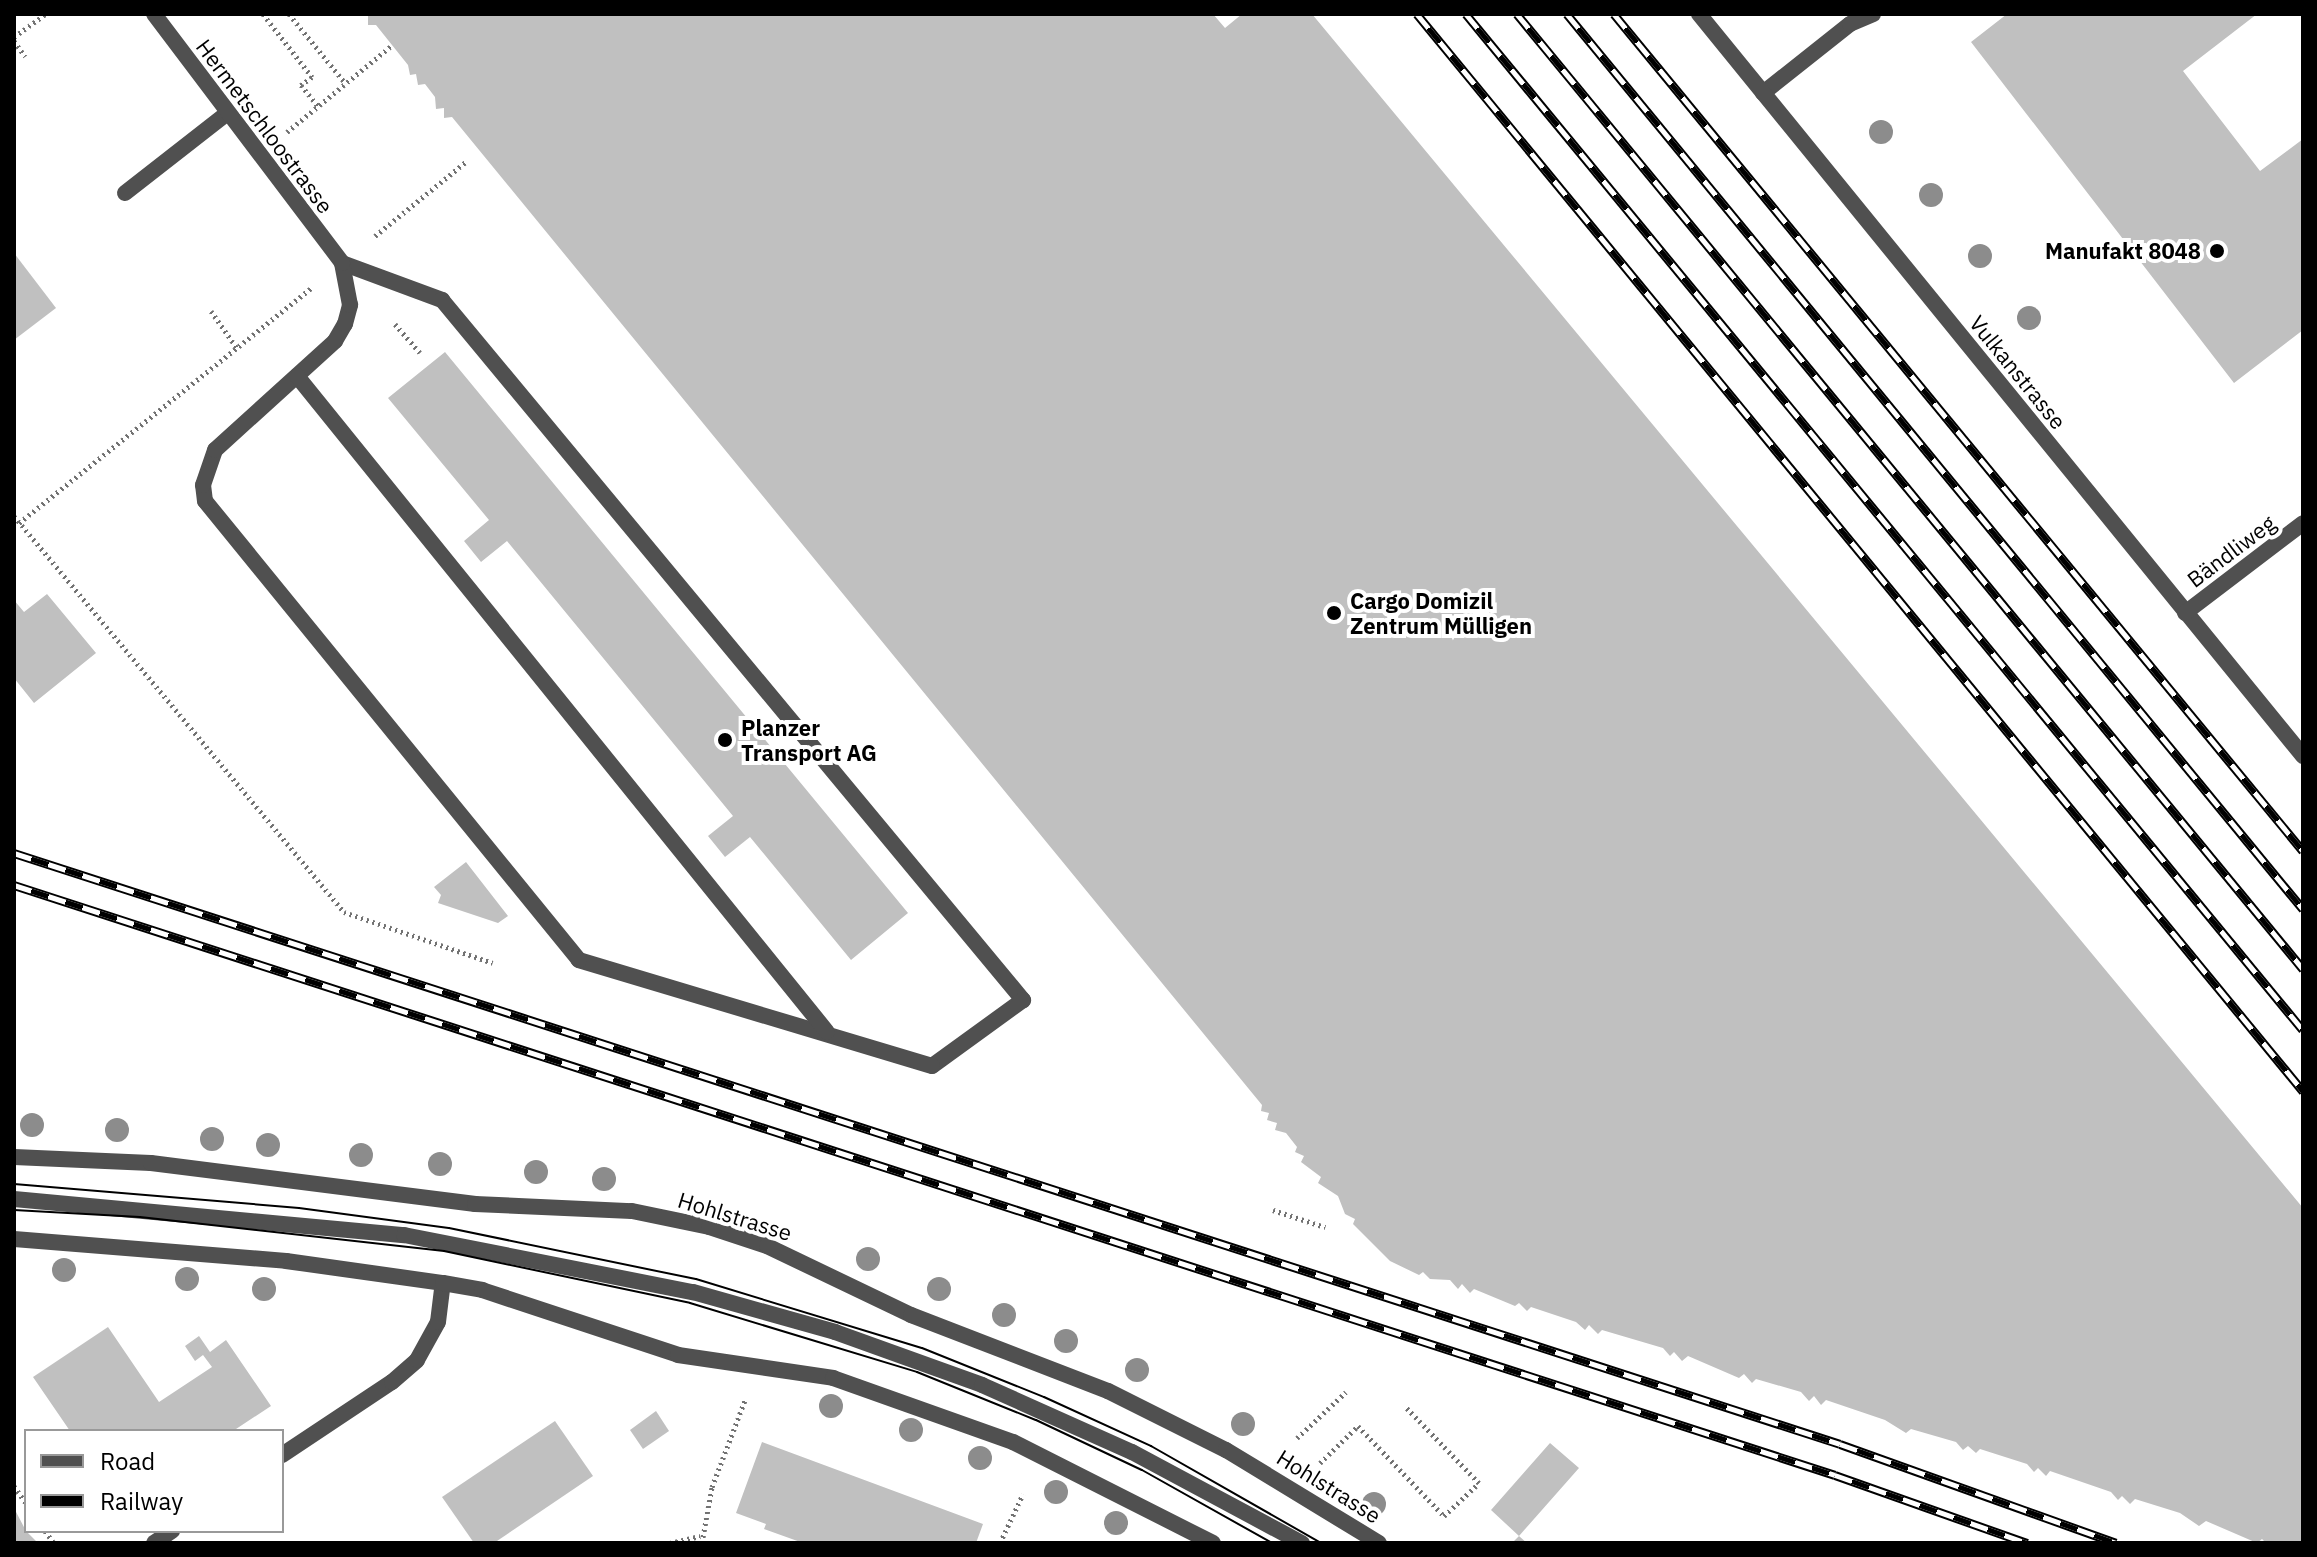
<!DOCTYPE html>
<html>
<head>
<meta charset="utf-8">
<style>
	body { margin:0 }
	#map { position:relative; width:2317px; height:1557px; overflow:hidden; background:#fff; font-family:"IBM Plex Sans",sans-serif }
	div>[style] { position:absolute }
	.building>* { inset:0; background:#c0c0c0 }
	.path>* { height:5px; margin-top:-2.5px; transform-origin:0; background:repeating-linear-gradient(90deg,#727272 0 2px,transparent 0 6px) }
	.service>* { height:16px; margin:-8px; padding:0 8px; transform-origin:8px; border-radius:8px; background:#505050 }
	.minor>* { height:16px; margin:-8px; padding:0 8px; transform-origin:8px; border-radius:8px; background:#505050 }
	.tertiary>* { height:16px; margin:-8px; padding:0 8px; transform-origin:8px; border-radius:8px; background:#505050 }
	.tram>* { height:2px; margin:-1px; padding:0 1px; transform-origin:1px; border-radius:1px; background:#000 }
	.rail>* { height:9px; margin-top:-4.5px; transform-origin:0; background:repeating-linear-gradient(90deg,#fff 0 18px,#000 0 36px); box-sizing:border-box; border-block:2px solid #000 }
	.trees>* { width:24px; height:24px; margin:-12px; border-radius:50%; background:#8c8c8c }
	.dots>* { width:22px; height:22px; translate:-50% -50%; box-sizing:border-box; border:4px solid #fff; border-radius:50% }
	span { translate:-50% -50%; white-space:nowrap; text-align:center; line-height:1.15; -webkit-text-stroke:8px #fff; paint-order:stroke }
	.street-label { font-size:22px; color:#000 }
	.poi-label { font-size:22px; color:#000; font-weight:700 }
	.right { translate:-100% -50%; text-align:right }
	.left { translate:0 -50%; text-align:left }
	.frame { position:absolute; inset:0; border:16px solid #000; pointer-events:none }
	.legend { position:absolute; left:24px; top:1429px; width:260px; height:104px; box-sizing:border-box; background:#fff; border:2px solid #999; margin:0; padding:10px 14px; list-style:none; font-size:24px; color:#000 }
	.legend li { display:flex; align-items:center; gap:16px; height:40px }
	.legend b { width:40px; border:2px solid #999 }
</style>
</head>
<body>
<div id="map">
	<div class="building">
		<i style="clip-path:polygon(368px 14px,1213px 14px,1225px 28px,1242px 14px,1312px 14px,2303px 1208px,2303px 1543px,2266px 1543px,2262px 1539px,2257px 1543px,2206px 1521px,2199px 1526px,2180px 1513px,2135px 1499px,2130px 1504px,2122px 1496px,2118px 1500px,2111px 1492px,2050px 1471px,2046px 1476px,2038px 1468px,2034px 1472px,2027px 1464px,1980px 1449px,1976px 1453px,1968px 1446px,1963px 1450px,1956px 1442px,1911px 1429px,1906px 1433px,1885px 1420px,1826px 1400px,1821px 1405px,1814px 1396px,1809px 1401px,1801px 1392px,1756px 1379px,1752px 1383px,1744px 1374px,1739px 1378px,1688px 1356px,1682px 1361px,1674px 1352px,1670px 1356px,1663px 1348px,1602px 1330px,1598px 1334px,1589px 1325px,1585px 1330px,1576px 1322px,1531px 1307px,1527px 1311px,1519px 1303px,1515px 1306px,1474px 1289px,1470px 1293px,1462px 1284px,1458px 1289px,1450px 1280px,1430px 1279px,1423px 1272px,1419px 1275px,1390px 1261px,1353px 1224px,1355px 1219px,1345px 1214px,1338px 1196px,1318px 1183px,1321px 1177px,1301px 1162px,1304px 1156px,1295px 1152px,1297px 1147px,1286px 1133px,1275px 1130px,1277px 1123px,1267px 1120px,1269px 1113px,1261px 1111px,1262px 1105px,452px 117px,444px 118px,444px 108px,436px 109px,435px 97px,425px 84px,418px 85px,416px 74px,410px 75px,408px 65px,376px 25px,368px 25px)"></i>
		<i style="clip-path:polygon(2007px 14px,2257px 14px,2183px 71px,2260px 171px,2303px 139px,2303px 330px,2234px 383px,1971px 42px)"></i>
		<i style="clip-path:polygon(14px 253px,56px 308px,14px 340px)"></i>
		<i style="clip-path:polygon(445px 352px,908px 913px,851px 960px,750px 837px,725px 857px,708px 836px,733px 816px,507px 541px,481px 562px,464px 541px,489px 520px,388px 398px)"></i>
		<i style="clip-path:polygon(47px 594px,96px 653px,34px 703px,14px 678px,14px 600px,24px 612px)"></i>
		<i style="clip-path:polygon(466px 862px,508px 916px,498px 923px,438px 903px,441px 895px,434px 887px)"></i>
		<i style="clip-path:polygon(108px 1327px,159px 1402px,212px 1367px,203px 1355px,195px 1361px,185px 1346px,199px 1336px,210px 1352px,226px 1340px,271px 1406px,233px 1431px,70px 1431px,33px 1377px)"></i>
		<i style="clip-path:polygon(656px 1411px,669px 1431px,643px 1449px,630px 1430px)"></i>
		<i style="clip-path:polygon(555px 1421px,593px 1476px,494px 1543px,474px 1543px,442px 1497px)"></i>
		<i style="clip-path:polygon(762px 1442px,983px 1524px,976px 1543px,803px 1543px,764px 1529px,766px 1524px,736px 1513px)"></i>
		<i style="clip-path:polygon(1550px 1443px,1579px 1468px,1519px 1536px,1527px 1543px,1512px 1543px,1519px 1536px,1491px 1510px)"></i>
		<i style="clip-path:polygon(14px 1508px,26px 1531px,38px 1543px,14px 1543px)"></i>
	</div>
	<div class="path">
		<i style="left:263px;top:14px;width:80px;rotate:52.1deg"></i>
		<i style="left:312px;top:77px;width:14px;rotate:144deg"></i>
		<i style="left:301px;top:85px;width:27px;rotate:51deg"></i>
		<i style="left:289px;top:14px;width:90px;rotate:50.8deg"></i>
		<i style="left:14px;top:37px;width:39px;rotate:-36deg"></i>
		<i style="left:14px;top:41px;width:19px;rotate:54deg"></i>
		<i style="left:287px;top:132px;width:136px;rotate:-39.6deg"></i>
		<i style="left:375px;top:236px;width:119px;rotate:-39.2deg"></i>
		<i style="left:211px;top:311px;width:45px;rotate:54.9deg"></i>
		<i style="left:395px;top:324px;width:38px;rotate:49deg"></i>
		<i style="left:14px;top:516px;width:515px;rotate:50.19deg"></i>
		<i style="left:344px;top:912px;width:157px;rotate:18.9deg"></i>
		<i style="left:19px;top:523px;width:375px;rotate:-38.8deg"></i>
		<i style="left:1273px;top:1210px;width:55px;rotate:18.1deg"></i>
		<i style="left:1297px;top:1438px;width:67px;rotate:-43.2deg"></i>
		<i style="left:1320px;top:1463px;width:53px;rotate:-44.2deg"></i>
		<i style="left:1358px;top:1426px;width:124px;rotate:46.3deg"></i>
		<i style="left:1444px;top:1516px;width:48px;rotate:-43.3deg"></i>
		<i style="left:1479px;top:1483px;width:108px;rotate:-133.9deg"></i>
		<i style="left:14px;top:1486px;width:21px;rotate:55deg"></i>
		<i style="left:45px;top:1531px;width:15px;rotate:53deg"></i>
		<i style="left:670px;top:1543px;width:31px;rotate:-13deg"></i>
		<i style="left:702px;top:1543px;width:57px;rotate:-79.9deg"></i>
		<i style="left:712px;top:1487px;width:93px;rotate:-69.2deg"></i>
		<i style="left:1000px;top:1543px;width:54px;rotate:-64.9deg"></i>
	</div>
	<div class="service">
		<i style="left:1763px;top:93px;width:111px;rotate:-38.4deg"></i>
		<i style="left:1850px;top:24px;width:25px;rotate:-23deg"></i>
		<i style="left:125px;top:193px;width:128px;rotate:-38deg"></i>
		<i style="left:342px;top:263px;width:107px;rotate:20.3deg"></i>
		<i style="left:442px;top:300px;width:910px;rotate:50.31deg"></i>
		<i style="left:1023px;top:1000px;width:112px;rotate:144deg"></i>
		<i style="left:932px;top:1066px;width:369px;rotate:-163.3deg"></i>
		<i style="left:579px;top:960px;width:592px;rotate:-129.17deg"></i>
		<i style="left:205px;top:501px;width:16px;rotate:-97deg"></i>
		<i style="left:203px;top:485px;width:37px;rotate:-71deg"></i>
		<i style="left:215px;top:450px;width:162px;rotate:-42.2deg"></i>
		<i style="left:335px;top:341px;width:20px;rotate:-60deg"></i>
		<i style="left:345px;top:324px;width:20px;rotate:-75deg"></i>
		<i style="left:350px;top:305px;width:43px;rotate:-100.8deg"></i>
		<i style="left:297px;top:376px;width:843px;rotate:51.06deg"></i>
		<i style="left:14px;top:1199px;width:392px;rotate:5.3deg"></i>
		<i style="left:404px;top:1235px;width:295px;rotate:11.2deg"></i>
		<i style="left:693px;top:1292px;width:148px;rotate:15.7deg"></i>
		<i style="left:835px;top:1332px;width:156px;rotate:19.8deg"></i>
		<i style="left:982px;top:1385px;width:164px;rotate:24.1deg"></i>
		<i style="left:1132px;top:1452px;width:193px;rotate:28.2deg"></i>
	</div>
	<div class="minor">
		<i style="left:154px;top:14px;width:312px;rotate:52.9deg"></i>
		<i style="left:1699px;top:14px;width:957px;rotate:50.85deg"></i>
		<i style="left:2185px;top:613px;width:148px;rotate:-37.3deg"></i>
		<i style="left:282px;top:1455px;width:132px;rotate:-33.6deg"></i>
		<i style="left:392px;top:1382px;width:33px;rotate:-41deg"></i>
		<i style="left:417px;top:1360px;width:43px;rotate:-61.1deg"></i>
		<i style="left:438px;top:1322px;width:39px;rotate:-83deg"></i>
		<i style="left:154px;top:1543px;width:22px;rotate:-34deg"></i>
	</div>
	<div class="tertiary">
		<i style="left:14px;top:1157px;width:137px;rotate:2.5deg"></i>
		<i style="left:151px;top:1163px;width:327px;rotate:7.2deg"></i>
		<i style="left:475px;top:1204px;width:157px;rotate:2.6deg"></i>
		<i style="left:632px;top:1211px;width:79px;rotate:11.7deg"></i>
		<i style="left:709px;top:1227px;width:61px;rotate:18.1deg"></i>
		<i style="left:767px;top:1246px;width:160px;rotate:25.6deg"></i>
		<i style="left:911px;top:1315px;width:211px;rotate:21.1deg"></i>
		<i style="left:1108px;top:1391px;width:132px;rotate:26.6deg"></i>
		<i style="left:1226px;top:1450px;width:179px;rotate:31.3deg"></i>
		<i style="left:14px;top:1239px;width:273px;rotate:4.6deg"></i>
		<i style="left:286px;top:1261px;width:159px;rotate:8deg"></i>
		<i style="left:443px;top:1283px;width:40px;rotate:10deg"></i>
		<i style="left:482px;top:1290px;width:206px;rotate:18.3deg"></i>
		<i style="left:678px;top:1355px;width:157px;rotate:8.4deg"></i>
		<i style="left:833px;top:1378px;width:191px;rotate:19.6deg"></i>
		<i style="left:1013px;top:1442px;width:224px;rotate:26.8deg"></i>
	</div>
	<div class="tram">
		<i style="left:14px;top:1184px;width:286px;rotate:4.8deg"></i>
		<i style="left:299px;top:1208px;width:151px;rotate:7.6deg"></i>
		<i style="left:449px;top:1228px;width:252px;rotate:11.7deg"></i>
		<i style="left:696px;top:1279px;width:236px;rotate:17deg"></i>
		<i style="left:922px;top:1348px;width:131px;rotate:21.9deg"></i>
		<i style="left:1044px;top:1397px;width:118px;rotate:24.6deg"></i>
		<i style="left:1151px;top:1446px;width:196px;rotate:29.7deg"></i>
		<i style="left:14px;top:1210px;width:126px;rotate:3.2deg"></i>
		<i style="left:140px;top:1217px;width:306px;rotate:6.4deg"></i>
		<i style="left:444px;top:1251px;width:251px;rotate:11.9deg"></i>
		<i style="left:690px;top:1303px;width:237px;rotate:16.9deg"></i>
		<i style="left:917px;top:1372px;width:128px;rotate:22deg"></i>
		<i style="left:1036px;top:1420px;width:117px;rotate:25.3deg"></i>
		<i style="left:1142px;top:1470px;width:149px;rotate:29.3deg"></i>
	</div>
	<div class="rail">
		<i style="left:1417px;top:14px;width:1395px;rotate:50.56deg"></i>
		<i style="left:1466px;top:14px;width:1316px;rotate:50.52deg"></i>
		<i style="left:1517px;top:14px;width:1237px;rotate:50.54deg"></i>
		<i style="left:1567px;top:14px;width:1159px;rotate:50.57deg"></i>
		<i style="left:1614px;top:14px;width:1084px;rotate:50.54deg"></i>
		<i style="left:14px;top:853px;width:1919px;rotate:17.93deg"></i>
		<i style="left:1840px;top:1444px;width:293px;rotate:19.7deg"></i>
		<i style="left:14px;top:885px;width:1914px;rotate:17.95deg"></i>
		<i style="left:1835px;top:1475px;width:204px;rotate:19.5deg"></i>
	</div>
	<div class="trees">
		<i style="left:1881px;top:132px"></i>
		<i style="left:1931px;top:195px"></i>
		<i style="left:1980px;top:256px"></i>
		<i style="left:2029px;top:318px"></i>
		<i style="left:32px;top:1125px"></i>
		<i style="left:117px;top:1130px"></i>
		<i style="left:212px;top:1139px"></i>
		<i style="left:268px;top:1145px"></i>
		<i style="left:361px;top:1155px"></i>
		<i style="left:440px;top:1164px"></i>
		<i style="left:536px;top:1172px"></i>
		<i style="left:604px;top:1179px"></i>
		<i style="left:868px;top:1259px"></i>
		<i style="left:64px;top:1270px"></i>
		<i style="left:187px;top:1279px"></i>
		<i style="left:264px;top:1289px"></i>
		<i style="left:939px;top:1289px"></i>
		<i style="left:1004px;top:1315px"></i>
		<i style="left:1066px;top:1341px"></i>
		<i style="left:1137px;top:1370px"></i>
		<i style="left:831px;top:1406px"></i>
		<i style="left:1243px;top:1424px"></i>
		<i style="left:911px;top:1430px"></i>
		<i style="left:980px;top:1458px"></i>
		<i style="left:1056px;top:1492px"></i>
		<i style="left:1374px;top:1504px"></i>
		<i style="left:1116px;top:1523px"></i>
	</div>
	<div class="dots">
		<i style="left:2217px;top:251px;background:#000"></i>
		<i style="left:1334px;top:613px;background:#000"></i>
		<i style="left:725px;top:740px;background:#000"></i>
	</div>
	<div class="street-label">
		<span style="left:265px;top:126px;rotate:53deg">Hermetschloostrasse</span>
		<span style="left:2018px;top:372px;rotate:51deg">Vulkanstrasse</span>
		<span style="left:2231px;top:551px;rotate:-37deg">Bändliweg</span>
		<span style="left:735px;top:1216px;rotate:17deg">Hohlstrasse</span>
		<span style="left:1329px;top:1486px;rotate:32deg">Hohlstrasse</span>
	</div>
	<div class="poi-label">
		<span class="right" style="left:2201px;top:251px">Manufakt 8048</span>
		<span class="left" style="left:1350px;top:613px">Cargo Domizil<br>Zentrum Mülligen</span>
		<span class="left" style="left:741px;top:740px">Planzer<br>Transport AG</span>
	</div>
	<div class="frame"></div>
	<ul class="legend">
	<li><b style="height:10px;background:#505050"></b>Road</li>
	<li><b style="height:10px;background:#000"></b>Railway</li>
	</ul>
</div>
</body>
</html>
